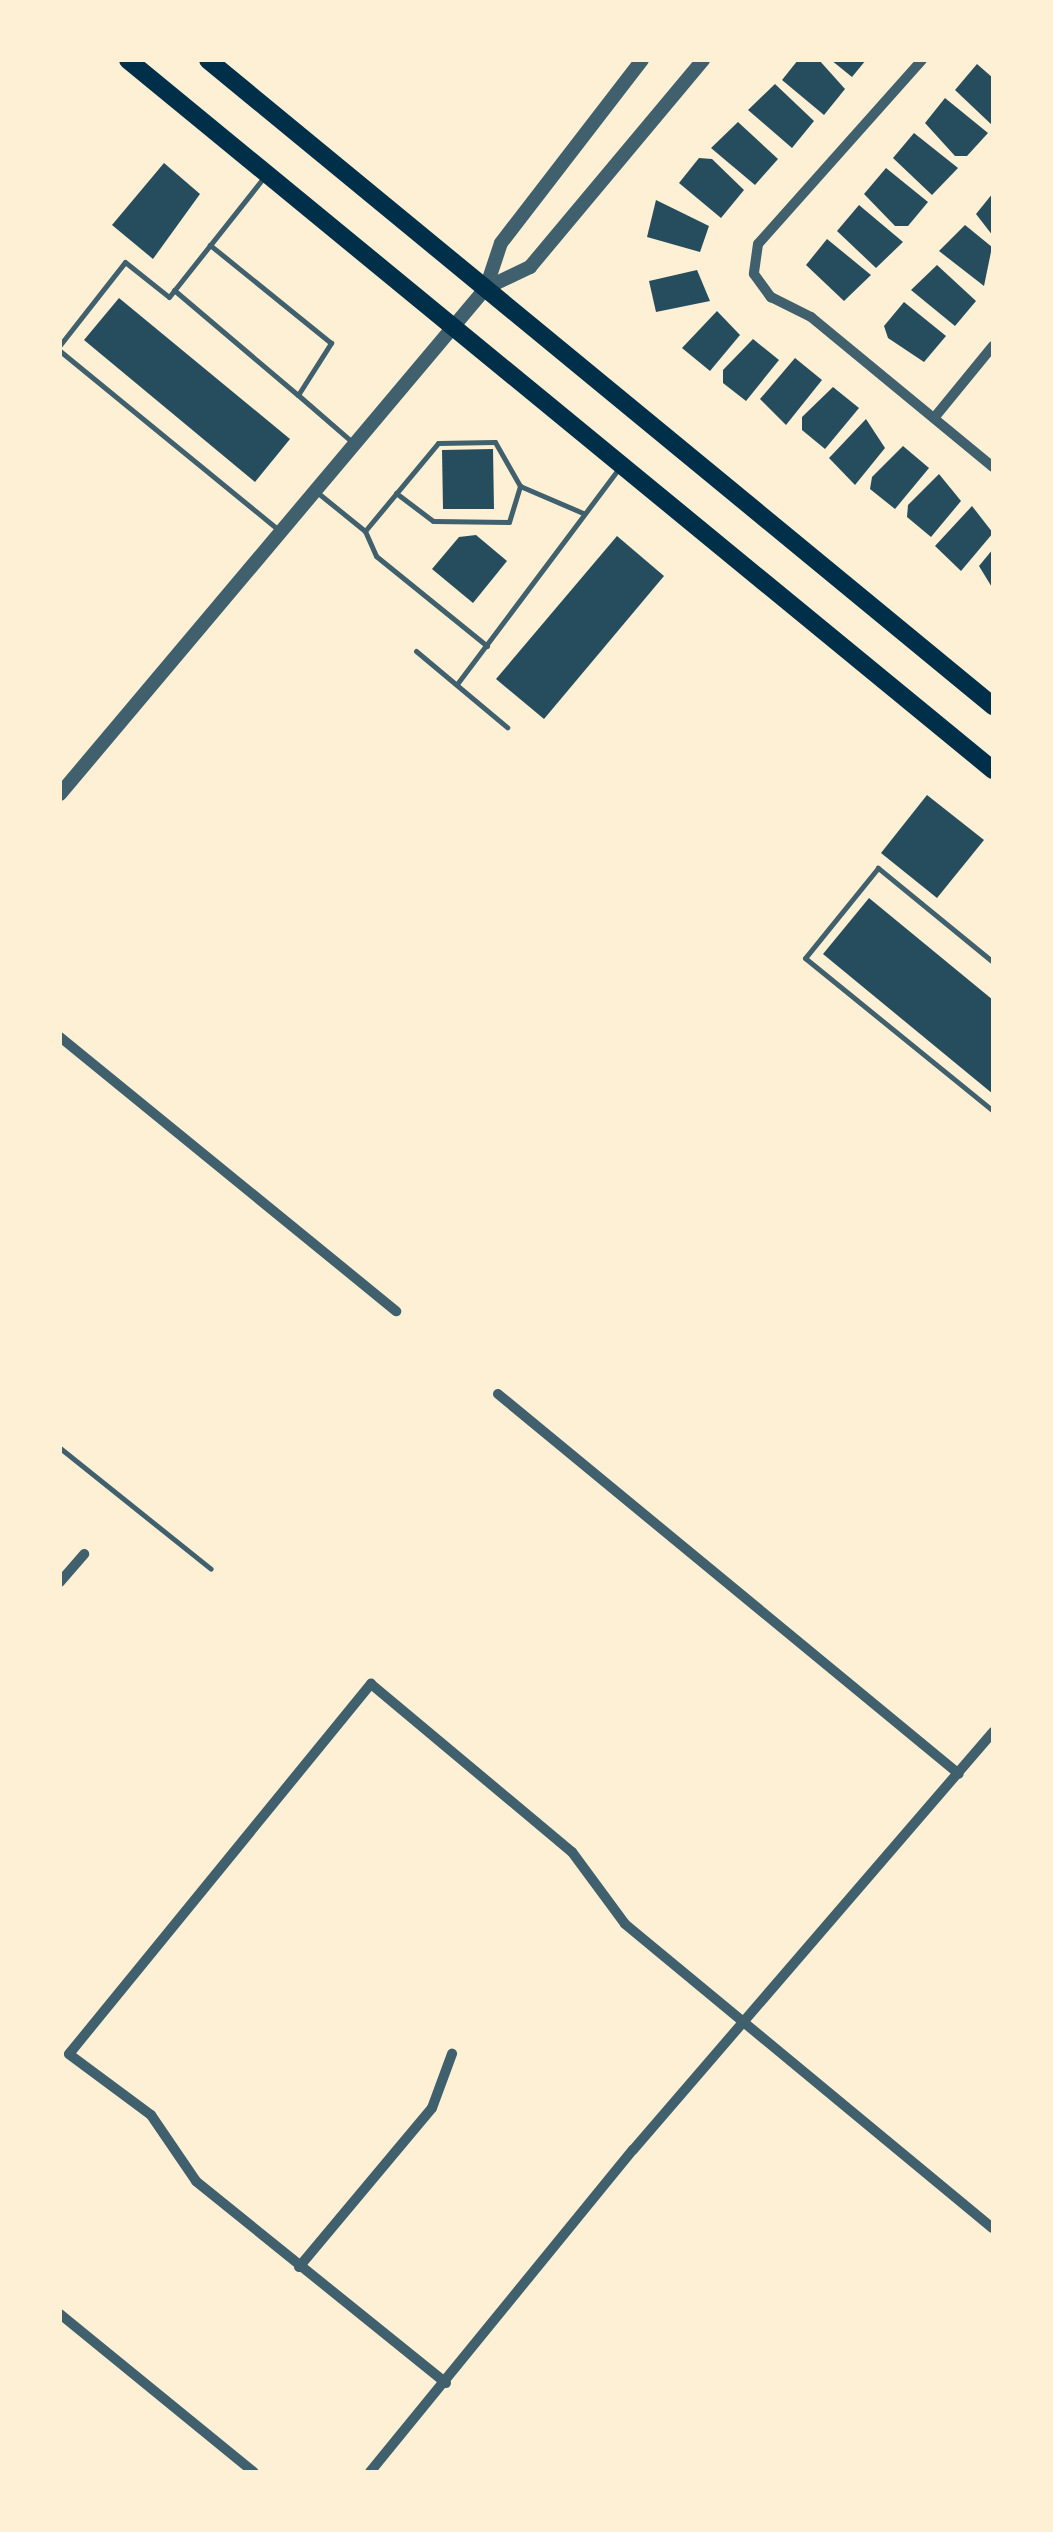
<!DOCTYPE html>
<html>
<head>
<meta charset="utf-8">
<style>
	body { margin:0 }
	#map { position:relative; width:1053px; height:2532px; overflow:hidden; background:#fdf0d5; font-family:"Titillium Web",sans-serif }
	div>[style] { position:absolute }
	.building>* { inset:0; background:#264d5e }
	.service>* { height:5px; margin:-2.5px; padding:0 2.5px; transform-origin:2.5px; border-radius:2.5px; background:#3f606c }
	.minor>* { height:10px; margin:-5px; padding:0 5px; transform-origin:5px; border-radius:5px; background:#3f606c }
	.tertiary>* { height:14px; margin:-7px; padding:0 7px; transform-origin:7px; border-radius:7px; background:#3f606c }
	.primary>* { height:18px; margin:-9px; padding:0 9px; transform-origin:9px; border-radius:9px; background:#003049 }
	span { translate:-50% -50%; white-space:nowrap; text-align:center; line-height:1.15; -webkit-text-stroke:8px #fdf0d5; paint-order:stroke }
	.frame { position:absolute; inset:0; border:62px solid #fdf0d5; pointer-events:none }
</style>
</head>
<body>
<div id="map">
	<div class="building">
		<i style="clip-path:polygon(798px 60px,819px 60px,845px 89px,824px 115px,782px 80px)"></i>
		<i style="clip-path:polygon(831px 60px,866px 60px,852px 77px)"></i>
		<i style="clip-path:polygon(977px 64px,993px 78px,993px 126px,955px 90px)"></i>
		<i style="clip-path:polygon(775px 84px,814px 121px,792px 148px,748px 110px)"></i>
		<i style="clip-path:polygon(945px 98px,988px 133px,967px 156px,955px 156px,925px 123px)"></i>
		<i style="clip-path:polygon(738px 122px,778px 159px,755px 185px,711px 148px)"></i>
		<i style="clip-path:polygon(914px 133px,958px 168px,932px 195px,893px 158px)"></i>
		<i style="clip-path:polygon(699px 158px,712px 159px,744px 190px,721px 218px,679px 183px)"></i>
		<i style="clip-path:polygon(164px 163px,200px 194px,153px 259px,112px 225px)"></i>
		<i style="clip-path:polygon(886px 168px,928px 202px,908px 226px,895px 226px,864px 194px)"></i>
		<i style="clip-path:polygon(993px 193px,993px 236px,976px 214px)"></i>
		<i style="clip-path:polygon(656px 200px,709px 226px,700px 252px,647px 237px)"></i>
		<i style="clip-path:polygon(859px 205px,903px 242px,876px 268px,837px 231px)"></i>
		<i style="clip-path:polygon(965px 225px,992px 247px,984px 286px,939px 251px)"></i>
		<i style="clip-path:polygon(827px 239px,871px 275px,844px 301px,806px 265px)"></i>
		<i style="clip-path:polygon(937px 265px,976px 301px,955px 326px,911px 290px)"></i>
		<i style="clip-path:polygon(697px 270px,710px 301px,656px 312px,649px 281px)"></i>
		<i style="clip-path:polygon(119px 298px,290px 439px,255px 482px,84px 340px)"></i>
		<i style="clip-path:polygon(904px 302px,946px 336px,924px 362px,888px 338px,884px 326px)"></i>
		<i style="clip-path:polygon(717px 311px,740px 335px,710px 371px,682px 348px)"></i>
		<i style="clip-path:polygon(753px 339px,779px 360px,746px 401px,723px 383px,723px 370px)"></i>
		<i style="clip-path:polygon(795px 358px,822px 380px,786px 425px,760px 399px)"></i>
		<i style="clip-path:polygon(833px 387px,859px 408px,825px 449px,802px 430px,802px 417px)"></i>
		<i style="clip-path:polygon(866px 419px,885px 448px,855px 485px,829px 458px)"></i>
		<i style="clip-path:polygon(903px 446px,929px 468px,895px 509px,870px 489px,872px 477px)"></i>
		<i style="clip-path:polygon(493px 449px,494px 509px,443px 509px,442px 450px)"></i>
		<i style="clip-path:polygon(939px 474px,961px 501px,931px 537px,907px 517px,908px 505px)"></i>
		<i style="clip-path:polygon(972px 506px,993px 533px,961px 571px,935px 546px)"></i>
		<i style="clip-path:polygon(476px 535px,507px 561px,473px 603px,432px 569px,459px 537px)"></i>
		<i style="clip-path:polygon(617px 536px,664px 576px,544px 719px,496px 679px)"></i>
		<i style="clip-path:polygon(993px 549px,993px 589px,979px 566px)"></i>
		<i style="clip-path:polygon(927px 795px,984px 840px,937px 898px,881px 853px)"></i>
		<i style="clip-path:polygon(869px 898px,993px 1000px,993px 1094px,823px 954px)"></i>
	</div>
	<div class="service">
		<i style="left:174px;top:290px;width:162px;rotate:40.3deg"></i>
		<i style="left:298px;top:395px;width:62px;rotate:-57.6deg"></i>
		<i style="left:331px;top:343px;width:156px;rotate:-141deg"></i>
		<i style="left:60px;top:345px;width:105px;rotate:-51.9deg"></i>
		<i style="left:125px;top:262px;width:56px;rotate:38.5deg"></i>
		<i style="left:169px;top:297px;width:154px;rotate:-51.6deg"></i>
		<i style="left:60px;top:351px;width:283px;rotate:39.3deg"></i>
		<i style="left:298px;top:395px;width:72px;rotate:41deg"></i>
		<i style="left:318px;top:493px;width:60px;rotate:39deg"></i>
		<i style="left:365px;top:531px;width:114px;rotate:-50.3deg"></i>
		<i style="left:438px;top:443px;width:57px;rotate:-1deg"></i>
		<i style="left:495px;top:442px;width:51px;rotate:60.4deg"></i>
		<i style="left:520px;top:486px;width:69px;rotate:23.2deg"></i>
		<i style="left:396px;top:493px;width:46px;rotate:37.1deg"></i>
		<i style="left:433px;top:521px;width:76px;rotate:0.8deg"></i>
		<i style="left:509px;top:522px;width:38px;rotate:-73deg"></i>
		<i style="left:365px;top:531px;width:27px;rotate:66deg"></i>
		<i style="left:376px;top:556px;width:143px;rotate:39deg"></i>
		<i style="left:416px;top:651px;width:119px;rotate:39.9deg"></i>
		<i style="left:457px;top:684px;width:270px;rotate:-53.1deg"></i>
		<i style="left:993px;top:962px;width:149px;rotate:-140.7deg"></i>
		<i style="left:878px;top:868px;width:116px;rotate:129deg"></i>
		<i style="left:805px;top:958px;width:242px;rotate:39.1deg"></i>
		<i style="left:60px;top:1448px;width:193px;rotate:38.7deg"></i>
	</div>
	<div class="minor">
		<i style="left:922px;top:60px;width:246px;rotate:131.7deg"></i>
		<i style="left:758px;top:244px;width:30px;rotate:98deg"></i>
		<i style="left:754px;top:274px;width:29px;rotate:54deg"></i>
		<i style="left:771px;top:297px;width:45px;rotate:26.6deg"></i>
		<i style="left:811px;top:317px;width:236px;rotate:39.5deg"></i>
		<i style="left:934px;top:418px;width:93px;rotate:-50.7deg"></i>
		<i style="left:60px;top:1037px;width:434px;rotate:39.2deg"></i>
		<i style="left:498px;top:1394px;width:597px;rotate:39.5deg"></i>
		<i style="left:60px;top:1582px;width:37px;rotate:-49deg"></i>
		<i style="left:299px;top:2267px;width:207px;rotate:-50.1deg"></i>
		<i style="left:432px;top:2108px;width:58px;rotate:-69.7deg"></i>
		<i style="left:60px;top:2314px;width:250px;rotate:39.2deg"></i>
		<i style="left:446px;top:2383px;width:321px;rotate:-141.1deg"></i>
		<i style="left:196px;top:2181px;width:80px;rotate:-124.3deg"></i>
		<i style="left:151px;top:2115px;width:102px;rotate:-143.4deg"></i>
		<i style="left:69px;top:2054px;width:478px;rotate:-50.8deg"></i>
		<i style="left:371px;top:1684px;width:262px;rotate:39.9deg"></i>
		<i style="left:572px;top:1852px;width:89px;rotate:53.6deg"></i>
		<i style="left:625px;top:1924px;width:477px;rotate:39.6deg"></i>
		<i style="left:370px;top:2472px;width:416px;rotate:-50.8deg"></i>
		<i style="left:633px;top:2150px;width:552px;rotate:-49.26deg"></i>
	</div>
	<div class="tertiary">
		<i style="left:486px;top:288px;width:49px;rotate:-25.5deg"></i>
		<i style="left:530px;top:267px;width:270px;rotate:-50.1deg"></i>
		<i style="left:60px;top:794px;width:661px;rotate:-49.91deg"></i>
		<i style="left:486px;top:288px;width:47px;rotate:-71.6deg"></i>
		<i style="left:501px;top:243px;width:231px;rotate:-52.4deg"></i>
	</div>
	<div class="primary">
		<i style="left:128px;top:60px;width:1119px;rotate:39.38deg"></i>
		<i style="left:208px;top:60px;width:1017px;rotate:39.45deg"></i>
	</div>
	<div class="frame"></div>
</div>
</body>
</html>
